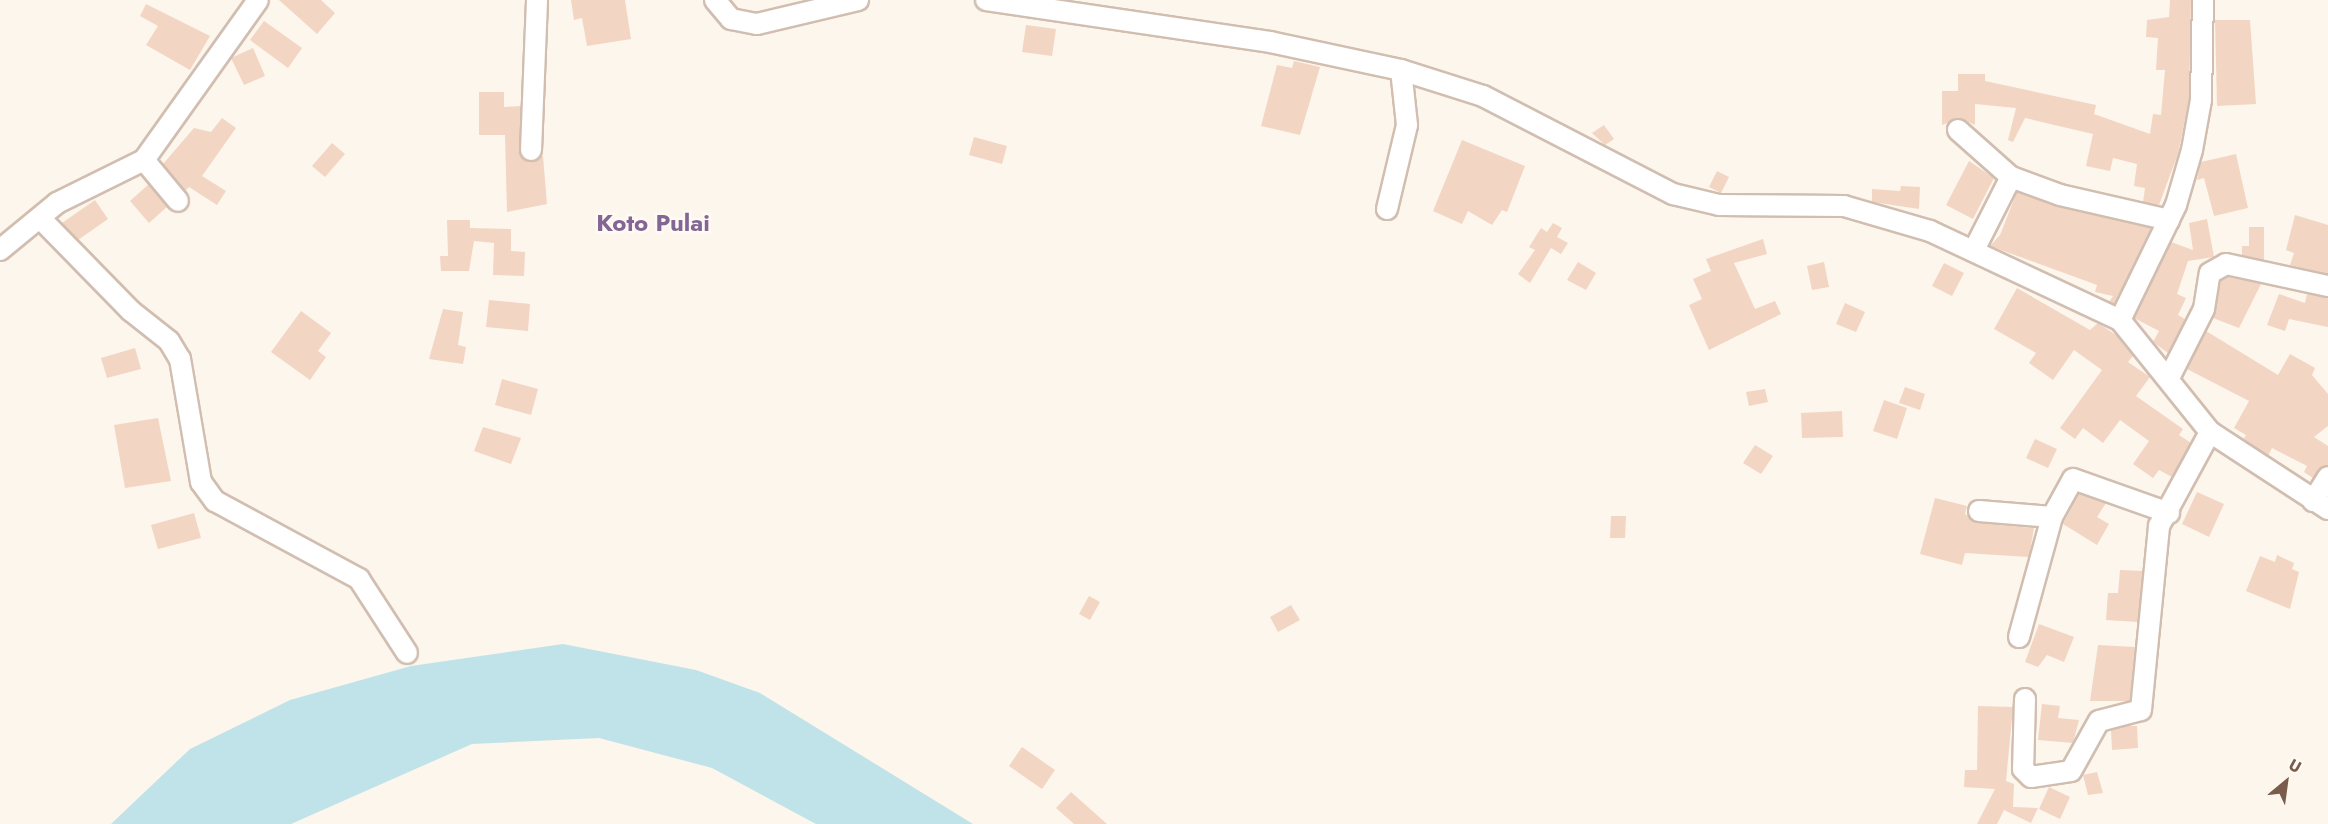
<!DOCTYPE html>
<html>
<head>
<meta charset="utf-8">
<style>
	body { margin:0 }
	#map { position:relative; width:2328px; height:824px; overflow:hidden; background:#fdf6ec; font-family:Jost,sans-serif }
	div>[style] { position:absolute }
	.water>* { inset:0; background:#bfe3e8 }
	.building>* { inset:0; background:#f3d5c3 }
	.roads { filter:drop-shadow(2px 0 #d1beb0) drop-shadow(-2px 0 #d1beb0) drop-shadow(0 2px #d1beb0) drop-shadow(0 -2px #d1beb0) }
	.minor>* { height:20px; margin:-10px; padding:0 10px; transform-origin:10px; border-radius:10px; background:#fff }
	span { translate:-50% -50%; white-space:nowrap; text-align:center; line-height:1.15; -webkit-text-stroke:5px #fffaf3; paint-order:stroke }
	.quarter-label { font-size:24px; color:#846695; font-weight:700 }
	.north { position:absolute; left:2256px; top:752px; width:60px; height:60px; -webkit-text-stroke:4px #fffaf3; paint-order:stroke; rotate:29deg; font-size:16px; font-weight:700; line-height:24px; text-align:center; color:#7a5c4d }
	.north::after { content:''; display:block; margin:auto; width:21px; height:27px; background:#7a5c4d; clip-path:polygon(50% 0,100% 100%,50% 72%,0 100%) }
</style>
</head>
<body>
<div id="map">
	<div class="water">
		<i style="clip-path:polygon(563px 644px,696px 670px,760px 693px,973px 824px,816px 824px,712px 768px,599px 738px,472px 744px,291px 824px,111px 824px,190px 749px,290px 700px,411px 666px)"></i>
	</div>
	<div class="building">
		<i style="clip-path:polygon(279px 0,321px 0,335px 13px,317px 34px)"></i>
		<i style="clip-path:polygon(571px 0,625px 0,631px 39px,587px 46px,582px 18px,574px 20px)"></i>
		<i style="clip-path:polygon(2170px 0,2191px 0,2189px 99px,2178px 154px,2159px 205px,2143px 202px,2145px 188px,2134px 186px,2137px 164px,2113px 158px,2110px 171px,2086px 166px,2093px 134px,2025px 118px,2013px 142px,2008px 140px,2016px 108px,1975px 104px,1975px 125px,1960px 118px,1942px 125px,1942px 91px,1958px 91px,1958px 74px,1985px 74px,1985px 81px,2096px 105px,2094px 114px,2150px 134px,2153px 114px,2161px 115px,2165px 70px,2156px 70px,2158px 38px,2146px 37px,2147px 20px,2169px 17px)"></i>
		<i style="clip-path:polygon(146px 4px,210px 36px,190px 70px,146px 45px,158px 26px,140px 16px)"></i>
		<i style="clip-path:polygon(2215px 20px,2250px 20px,2256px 104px,2217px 106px)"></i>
		<i style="clip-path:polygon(264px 21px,302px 48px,288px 68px,250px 40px)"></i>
		<i style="clip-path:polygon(1026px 25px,1056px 29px,1052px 56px,1022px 52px)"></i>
		<i style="clip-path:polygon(253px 48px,265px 76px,244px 85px,231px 58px)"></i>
		<i style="clip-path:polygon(1294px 61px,1320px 67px,1300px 135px,1261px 126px,1277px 65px,1292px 68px)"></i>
		<i style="clip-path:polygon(479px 92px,504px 92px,504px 107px,521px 106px,520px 155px,530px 162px,543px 156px,547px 204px,507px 212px,505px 135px,479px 135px)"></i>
		<i style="clip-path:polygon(222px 118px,236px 128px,202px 176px,226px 191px,217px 205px,189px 187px,185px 191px,163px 164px,194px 128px,211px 132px)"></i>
		<i style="clip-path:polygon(1604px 125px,1614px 139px,1605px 145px,1592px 133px)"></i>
		<i style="clip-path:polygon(974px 137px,1007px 146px,1002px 164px,969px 155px)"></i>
		<i style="clip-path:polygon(1462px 140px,1525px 166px,1507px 212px,1502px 210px,1492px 225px,1468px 211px,1462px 224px,1433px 211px)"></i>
		<i style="clip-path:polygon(332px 143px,345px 154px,325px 177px,312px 166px)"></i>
		<i style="clip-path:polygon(2236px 154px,2248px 208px,2214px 216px,2204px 178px,2197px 180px,2201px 162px)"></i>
		<i style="clip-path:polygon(1969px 161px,1994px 178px,1973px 219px,1946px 205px)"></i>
		<i style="clip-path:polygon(1717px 171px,1729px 177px,1721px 193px,1709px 187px)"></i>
		<i style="clip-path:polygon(149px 184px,167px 207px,149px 223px,130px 201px)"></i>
		<i style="clip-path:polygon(1901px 186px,1920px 187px,1919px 209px,1872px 202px,1872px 189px,1900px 191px)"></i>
		<i style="clip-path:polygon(2017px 192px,2151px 228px,2114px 304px,2109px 302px,2113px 296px,2095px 292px,2097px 285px,1990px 246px,2000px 235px)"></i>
		<i style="clip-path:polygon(95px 200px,108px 219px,78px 240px,62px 223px)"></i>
		<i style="clip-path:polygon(2295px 215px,2328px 225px,2328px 274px,2290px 265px,2294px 253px,2286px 250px)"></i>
		<i style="clip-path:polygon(2207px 219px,2214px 257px,2188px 261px,2177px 294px,2186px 298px,2178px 315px,2185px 319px,2168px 353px,2153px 342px,2159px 331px,2134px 318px,2171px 242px,2193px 250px,2189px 223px)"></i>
		<i style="clip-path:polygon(447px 220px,470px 220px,470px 228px,511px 229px,511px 251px,525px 252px,524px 276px,493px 275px,494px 243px,474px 241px,469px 271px,441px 271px,440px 256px,448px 256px)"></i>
		<i style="clip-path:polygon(1553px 223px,1562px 228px,1557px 237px,1568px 243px,1561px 254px,1551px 248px,1530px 283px,1518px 274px,1535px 250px,1529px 247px,1541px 228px,1547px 232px)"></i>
		<i style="clip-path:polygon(2249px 227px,2264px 227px,2264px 260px,2242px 255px,2242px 246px,2249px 246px)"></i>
		<i style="clip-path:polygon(1763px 239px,1767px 254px,1734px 263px,1755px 309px,1775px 301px,1781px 314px,1709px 350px,1689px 305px,1702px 299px,1693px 279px,1711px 271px,1706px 259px)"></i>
		<i style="clip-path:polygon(1578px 262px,1596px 273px,1586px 290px,1567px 280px)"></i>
		<i style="clip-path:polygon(1824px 262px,1829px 287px,1812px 290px,1807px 266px)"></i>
		<i style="clip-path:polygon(1944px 263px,1964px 273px,1952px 296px,1932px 286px)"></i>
		<i style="clip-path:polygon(2228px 277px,2261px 284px,2239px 328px,2213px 318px,2221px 281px)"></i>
		<i style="clip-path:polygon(2017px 288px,2090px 330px,2098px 323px,2116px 335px,2133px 356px,2128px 362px,2150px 377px,2136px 396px,2183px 429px,2179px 435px,2191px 443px,2172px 477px,2159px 470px,2153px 478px,2133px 464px,2149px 441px,2120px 420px,2103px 443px,2083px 428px,2075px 439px,2060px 428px,2102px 370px,2074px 350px,2053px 380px,2029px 363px,2036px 353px,1994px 329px)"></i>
		<i style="clip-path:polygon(2279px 294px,2305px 303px,2307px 294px,2328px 298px,2328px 327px,2289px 319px,2285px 331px,2267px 325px)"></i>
		<i style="clip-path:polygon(489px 300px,530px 304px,528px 331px,486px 327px)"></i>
		<i style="clip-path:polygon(1845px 303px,1865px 312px,1856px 332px,1836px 324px)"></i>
		<i style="clip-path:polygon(443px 309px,463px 312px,458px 345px,466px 347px,463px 364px,429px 359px)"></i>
		<i style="clip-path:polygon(301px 311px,331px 333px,318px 351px,326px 357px,310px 380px,271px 352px)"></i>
		<i style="clip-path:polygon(2206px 331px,2278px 375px,2290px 354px,2315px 368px,2312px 375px,2328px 394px,2328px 426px,2314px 437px,2328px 446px,2328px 465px,2313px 478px,2304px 472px,2307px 466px,2272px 448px,2268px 456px,2243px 440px,2246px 435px,2234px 428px,2249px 401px,2187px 369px)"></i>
		<i style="clip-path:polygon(135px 348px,141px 369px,107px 378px,101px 358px)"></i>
		<i style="clip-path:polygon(502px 379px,538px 389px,531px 415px,495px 405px)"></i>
		<i style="clip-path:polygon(1905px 387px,1925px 394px,1920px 410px,1899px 403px)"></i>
		<i style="clip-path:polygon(1765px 389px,1768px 402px,1749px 406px,1746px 392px)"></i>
		<i style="clip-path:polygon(1884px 400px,1907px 408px,1897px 439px,1873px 431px)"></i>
		<i style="clip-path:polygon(1842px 411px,1843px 437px,1802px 438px,1801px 413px)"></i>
		<i style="clip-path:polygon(158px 418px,171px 481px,125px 488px,114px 425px)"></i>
		<i style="clip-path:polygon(483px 427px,521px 438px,511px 464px,474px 451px)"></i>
		<i style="clip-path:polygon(2035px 439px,2057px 449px,2048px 468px,2026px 458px)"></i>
		<i style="clip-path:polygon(1755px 445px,1773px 456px,1761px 474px,1743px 463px)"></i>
		<i style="clip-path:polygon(2197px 492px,2224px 504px,2209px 537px,2182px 524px)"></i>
		<i style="clip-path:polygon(2079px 494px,2106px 503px,2097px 517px,2109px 524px,2097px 545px,2063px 524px)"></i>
		<i style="clip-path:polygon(1935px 498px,1967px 506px,1965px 514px,1977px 523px,2034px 528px,2029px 557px,1965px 553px,1962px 565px,1920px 554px)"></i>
		<i style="clip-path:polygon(194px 513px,201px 538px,158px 549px,151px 525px)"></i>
		<i style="clip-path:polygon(1611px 516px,1626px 516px,1625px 538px,1610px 538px)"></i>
		<i style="clip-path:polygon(2277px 555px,2294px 563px,2292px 569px,2299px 572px,2290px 609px,2246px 591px,2260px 556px,2275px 562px)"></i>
		<i style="clip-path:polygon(2120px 570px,2143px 571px,2138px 622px,2106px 620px,2108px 593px,2118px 593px)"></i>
		<i style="clip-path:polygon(1089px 596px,1100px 602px,1090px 620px,1079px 614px)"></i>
		<i style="clip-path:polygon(1291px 605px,1300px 620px,1278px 632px,1270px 617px)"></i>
		<i style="clip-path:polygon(2039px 624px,2074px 637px,2064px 662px,2047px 655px,2038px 667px,2025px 662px)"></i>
		<i style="clip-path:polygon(2098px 645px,2135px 647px,2130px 701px,2090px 701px)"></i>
		<i style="clip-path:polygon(2042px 704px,2060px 706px,2058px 718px,2079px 720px,2073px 743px,2038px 740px)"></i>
		<i style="clip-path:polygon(1978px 706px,2013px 707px,2006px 781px,2014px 784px,2013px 807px,2038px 808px,2031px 823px,2004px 810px,1997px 824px,1977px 824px,1995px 789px,1964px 787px,1965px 770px,1977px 770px)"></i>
		<i style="clip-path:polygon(2125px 726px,2137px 726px,2138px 748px,2112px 750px,2111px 730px)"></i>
		<i style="clip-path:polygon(1022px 747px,1055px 770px,1042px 789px,1009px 766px)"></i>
		<i style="clip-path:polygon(2097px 772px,2103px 793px,2088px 795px,2083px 775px)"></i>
		<i style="clip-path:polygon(2049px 787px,2070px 797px,2060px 819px,2039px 809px)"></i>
		<i style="clip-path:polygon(1071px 792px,1107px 824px,1074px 824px,1056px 808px)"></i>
	</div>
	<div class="roads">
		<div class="minor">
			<i style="left:715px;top:0;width:25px;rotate:50deg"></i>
			<i style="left:731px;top:19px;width:26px;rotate:11deg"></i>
			<i style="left:757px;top:24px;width:104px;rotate:-13.4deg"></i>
			<i style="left:986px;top:0;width:287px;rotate:8.4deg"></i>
			<i style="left:1270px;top:42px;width:134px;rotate:12.1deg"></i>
			<i style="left:1401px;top:70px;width:86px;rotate:17.6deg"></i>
			<i style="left:1483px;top:96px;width:214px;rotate:27.3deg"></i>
			<i style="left:1673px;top:194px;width:47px;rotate:13.4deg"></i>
			<i style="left:1719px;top:205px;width:125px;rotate:0.5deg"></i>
			<i style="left:1844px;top:206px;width:90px;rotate:16.2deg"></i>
			<i style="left:1930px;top:231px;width:210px;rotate:25.1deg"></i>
			<i style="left:2120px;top:320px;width:144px;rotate:51.2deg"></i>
			<i style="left:2210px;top:432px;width:141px;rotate:33.1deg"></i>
			<i style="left:1958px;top:130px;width:71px;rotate:41.6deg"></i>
			<i style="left:531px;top:150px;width:150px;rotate:-87.7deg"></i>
			<i style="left:144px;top:160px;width:53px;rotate:50.3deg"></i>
			<i style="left:1387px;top:209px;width:86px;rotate:-76.6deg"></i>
			<i style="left:1407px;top:125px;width:55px;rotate:-96.2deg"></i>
			<i style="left:40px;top:218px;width:130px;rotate:45.6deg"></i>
			<i style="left:131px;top:311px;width:48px;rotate:38.3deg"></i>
			<i style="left:169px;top:341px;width:21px;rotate:59deg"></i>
			<i style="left:180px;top:359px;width:125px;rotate:80.3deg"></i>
			<i style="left:201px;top:482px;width:24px;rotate:54deg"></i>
			<i style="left:215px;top:501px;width:164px;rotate:28.4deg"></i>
			<i style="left:359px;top:579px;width:88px;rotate:57deg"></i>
			<i style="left:0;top:250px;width:74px;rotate:-39.5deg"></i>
			<i style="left:57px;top:203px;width:97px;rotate:-26.3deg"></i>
			<i style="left:144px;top:160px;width:196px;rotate:-54.5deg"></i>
			<i style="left:1974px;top:250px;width:82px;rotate:-63.1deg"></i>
			<i style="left:2011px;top:177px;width:52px;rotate:20.2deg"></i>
			<i style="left:2060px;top:195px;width:112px;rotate:12.9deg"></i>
			<i style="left:2120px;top:320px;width:128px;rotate:-64deg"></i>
			<i style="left:2176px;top:205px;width:57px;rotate:-73.8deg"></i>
			<i style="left:2192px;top:150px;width:51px;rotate:-79.8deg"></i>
			<i style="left:2201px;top:100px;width:100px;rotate:-88.9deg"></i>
			<i style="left:2170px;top:376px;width:75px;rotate:-63.1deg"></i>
			<i style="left:2204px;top:309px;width:36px;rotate:-81deg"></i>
			<i style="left:2210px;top:273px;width:18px;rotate:-29deg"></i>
			<i style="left:2226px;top:264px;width:104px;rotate:12.2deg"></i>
			<i style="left:2313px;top:501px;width:28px;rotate:-58deg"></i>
			<i style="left:1979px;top:511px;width:73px;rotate:4.7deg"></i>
			<i style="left:2019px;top:637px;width:124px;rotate:-74.6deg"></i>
			<i style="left:2052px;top:517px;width:43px;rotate:-61.1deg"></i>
			<i style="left:2073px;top:479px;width:102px;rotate:19.5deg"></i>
			<i style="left:2025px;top:699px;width:70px;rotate:91.6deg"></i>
			<i style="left:2023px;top:769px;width:11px;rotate:45deg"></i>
			<i style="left:2031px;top:777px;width:40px;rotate:-8.5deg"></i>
			<i style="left:2071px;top:771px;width:57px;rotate:-60.8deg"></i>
			<i style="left:2099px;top:721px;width:43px;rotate:-14.7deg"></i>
			<i style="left:2141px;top:710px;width:185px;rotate:-84.4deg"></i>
			<i style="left:2159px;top:526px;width:107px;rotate:-61.5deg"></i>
		</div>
	</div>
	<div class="quarter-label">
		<span style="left:653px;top:223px">Koto Pulai</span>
	</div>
	<div class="north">U</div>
</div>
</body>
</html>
